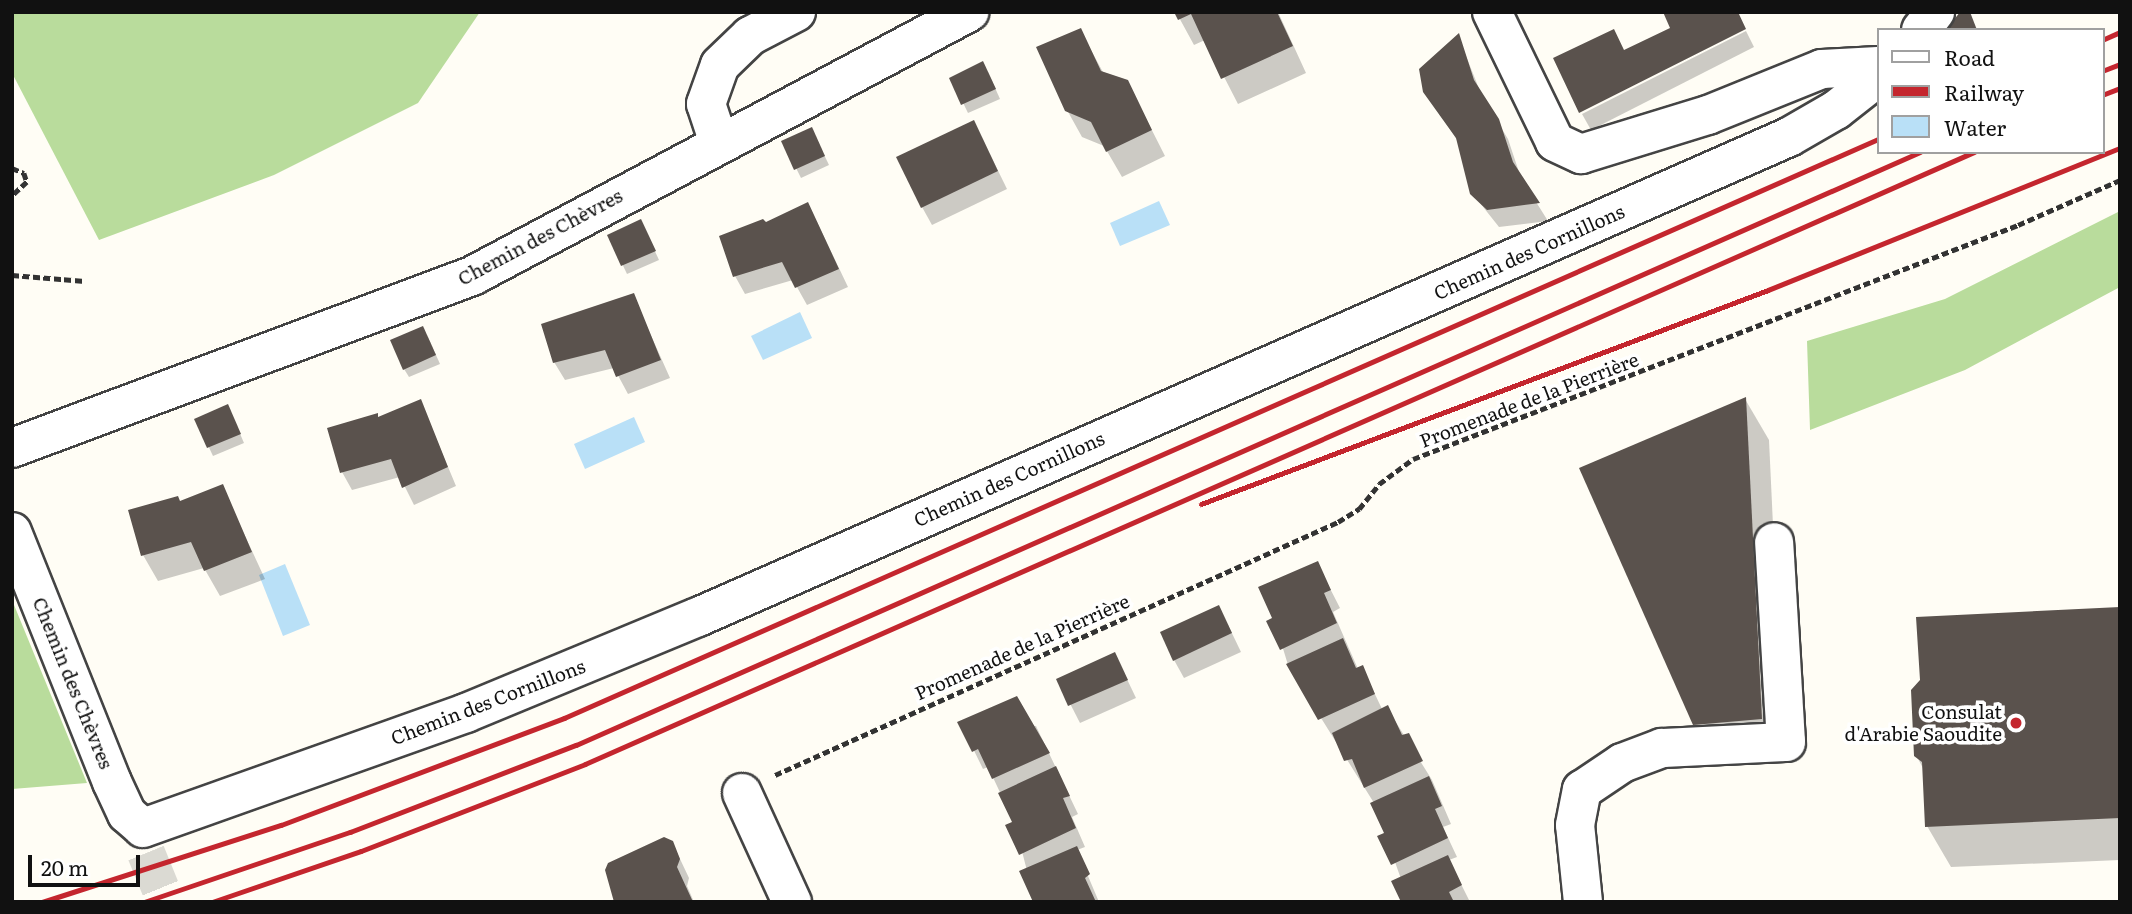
<!DOCTYPE html>
<html>
<head>
<meta charset="utf-8">
<style>
	body { margin:0 }
	#map { position:relative; width:2132px; height:914px; overflow:hidden; background:#fffdf5; font-family:Literata,serif }
	div>[style] { position:absolute }
	.forest>* { inset:0; background:#b9dc9c }
	.water>* { inset:0; background:#b9e0f7 }
	.shadow>* { inset:0; background:#0003 }
	.building>* { inset:0; background:#5a524d }
	.minor-tunnel>* { height:38px; margin-top:-19px; transform-origin:0; background:repeating-linear-gradient(90deg,#dbdad3 0 38px,transparent 0 57px) }
	.path>* { height:4.5px; margin-top:-2.25px; transform-origin:0; background:repeating-linear-gradient(90deg,#333 0 7px,transparent 0 10.5px) }
	.roads { filter:drop-shadow(2px 0 #444) drop-shadow(-2px 0 #444) drop-shadow(0 2px #444) drop-shadow(0 -2px #444) }
	.minor>* { height:38px; margin:-19px; padding:0 19px; transform-origin:19px; border-radius:19px; background:#fff }
	.rail>* { height:5px; margin:-2.5px; padding:0 2.5px; transform-origin:2.5px; border-radius:2.5px; background:#c4262e }
	.dots>* { width:19px; height:19px; translate:-50% -50%; box-sizing:border-box; border:4px solid #fff; border-radius:50% }
	span { translate:-50% -50%; white-space:nowrap; text-align:center; line-height:1.15; -webkit-text-stroke:7px #fff; paint-order:stroke }
	.street-label { font-size:19px; color:#111 }
	.poi-label { font-size:19px; color:#111 }
	.right { translate:-100% -50%; text-align:right }
	.frame { position:absolute; inset:0; border:14px solid #111; pointer-events:none }
	.legend { position:absolute; left:1877px; top:28px; width:228px; height:126px; box-sizing:border-box; background:#fff; border:2px solid #a0a0a0; margin:0; padding:9px 12px; list-style:none; font-size:21px; color:#111 }
	.legend li { display:flex; align-items:center; gap:14px; height:35px }
	.legend b { width:35px; border:2px solid #a0a0a0 }
	.scale { position:absolute; left:28px; top:855px; width:112px; height:32px; box-sizing:border-box; border:4px solid #111; border-top:0; padding-left:9px; font-size:21px; line-height:24px; white-space:nowrap; color:#111; -webkit-text-stroke:5px #fff; paint-order:stroke }
</style>
</head>
<body>
<div id="map">
	<div class="forest">
		<i style="clip-path:polygon(12px 12px,480px 12px,418px 103px,274px 175px,99px 240px,12px 73px)"></i>
		<i style="clip-path:polygon(2120px 211px,2120px 287px,1965px 370px,1810px 430px,1807px 341px,1945px 299px)"></i>
		<i style="clip-path:polygon(12px 600px,87px 783px,12px 789px)"></i>
	</div>
	<div class="water">
		<i style="clip-path:polygon(1159px 201px,1170px 225px,1120px 246px,1110px 223px)"></i>
		<i style="clip-path:polygon(800px 312px,812px 338px,763px 360px,751px 336px)"></i>
		<i style="clip-path:polygon(634px 417px,645px 442px,585px 469px,574px 444px)"></i>
		<i style="clip-path:polygon(285px 564px,310px 625px,283px 636px,259px 575px)"></i>
	</div>
	<div class="shadow">
		<i style="clip-path:polygon(1176px 12px,1278px 12px,1306px 73px,1238px 104px,1205px 40px,1194px 45px)"></i>
		<i style="clip-path:polygon(1080px 30px,1104px 74px,1127px 81px,1165px 156px,1122px 177px,1104px 146px,1082px 137px,1067px 110px)"></i>
		<i style="clip-path:polygon(1746px 31px,1754px 47px,1591px 130px,1582px 114px)"></i>
		<i style="clip-path:polygon(1458px 36px,1482px 96px,1508px 139px,1521px 178px,1548px 221px,1499px 227px,1472px 193px,1459px 143px,1425px 91px)"></i>
		<i style="clip-path:polygon(988px 72px,1000px 99px,968px 113px,951px 78px)"></i>
		<i style="clip-path:polygon(816px 138px,829px 165px,801px 178px,783px 142px)"></i>
		<i style="clip-path:polygon(983px 140px,1007px 189px,932px 225px,922px 207px)"></i>
		<i style="clip-path:polygon(817px 222px,848px 287px,807px 305px,793px 280px,745px 294px,735px 276px)"></i>
		<i style="clip-path:polygon(645px 230px,659px 260px,627px 274px,609px 236px)"></i>
		<i style="clip-path:polygon(633px 295px,670px 378px,628px 394px,614px 368px,565px 380px,554px 362px)"></i>
		<i style="clip-path:polygon(428px 337px,440px 364px,409px 377px,404px 369px)"></i>
		<i style="clip-path:polygon(1745px 399px,1769px 440px,1784px 760px,1718px 765px,1694px 724px)"></i>
		<i style="clip-path:polygon(421px 402px,456px 486px,414px 505px,400px 477px,352px 490px,342px 472px,377px 415px,379px 419px)"></i>
		<i style="clip-path:polygon(232px 415px,244px 443px,213px 456px,196px 420px)"></i>
		<i style="clip-path:polygon(222px 486px,265px 579px,220px 596px,204px 568px,158px 581px,143px 555px,180px 503px)"></i>
		<i style="clip-path:polygon(1317px 563px,1340px 608px,1333px 612px,1358px 669px,1362px 667px,1382px 709px,1387px 708px,1432px 780px,1451px 824px,1443px 827px,1457px 857px,1449px 860px,1470px 902px,1403px 902px,1401px 879px,1374px 803px,1288px 665px,1274px 619px)"></i>
		<i style="clip-path:polygon(2120px 609px,2120px 860px,1951px 867px,1927px 826px,1924px 770px,1916px 755px)"></i>
		<i style="clip-path:polygon(1228px 625px,1241px 652px,1184px 678px,1174px 660px)"></i>
		<i style="clip-path:polygon(1115px 654px,1136px 698px,1080px 723px,1058px 680px)"></i>
		<i style="clip-path:polygon(960px 722px,1036px 726px,1078px 814px,1072px 817px,1085px 847px,1077px 850px,1099px 902px,1035px 902px,1015px 824px,988px 767px,983px 769px)"></i>
		<i style="clip-path:polygon(672px 842px,689px 878px,687px 886px,694px 902px,616px 902px)"></i>
	</div>
	<div class="building">
		<i style="clip-path:polygon(1174px 12px,1277px 12px,1293px 46px,1221px 79px,1191px 14px,1178px 20px)"></i>
		<i style="clip-path:polygon(1663px 12px,1738px 12px,1746px 29px,1579px 113px,1553px 58px,1614px 29px,1624px 50px,1670px 28px)"></i>
		<i style="clip-path:polygon(1960px 12px,1970px 12px,1977px 30px,1946px 30px)"></i>
		<i style="clip-path:polygon(1081px 28px,1101px 71px,1128px 80px,1152px 130px,1106px 152px,1091px 122px,1065px 111px,1036px 47px)"></i>
		<i style="clip-path:polygon(1459px 33px,1474px 80px,1499px 119px,1513px 162px,1540px 203px,1487px 210px,1470px 194px,1456px 138px,1423px 92px,1419px 69px)"></i>
		<i style="clip-path:polygon(983px 61px,996px 89px,961px 105px,949px 78px)"></i>
		<i style="clip-path:polygon(974px 120px,998px 171px,921px 208px,896px 157px)"></i>
		<i style="clip-path:polygon(812px 127px,825px 156px,794px 170px,781px 141px)"></i>
		<i style="clip-path:polygon(808px 202px,839px 269px,795px 288px,782px 262px,733px 277px,719px 236px,763px 219px,766px 222px)"></i>
		<i style="clip-path:polygon(641px 219px,656px 251px,621px 266px,607px 235px)"></i>
		<i style="clip-path:polygon(634px 293px,661px 360px,616px 377px,605px 350px,553px 363px,541px 324px)"></i>
		<i style="clip-path:polygon(423px 326px,436px 355px,403px 370px,390px 340px)"></i>
		<i style="clip-path:polygon(1746px 397px,1762px 719px,1693px 725px,1579px 468px)"></i>
		<i style="clip-path:polygon(421px 399px,448px 467px,402px 488px,391px 459px,340px 473px,327px 428px,378px 413px,378px 417px)"></i>
		<i style="clip-path:polygon(228px 404px,241px 434px,207px 448px,194px 419px)"></i>
		<i style="clip-path:polygon(223px 484px,252px 552px,204px 571px,191px 542px,141px 556px,128px 510px,178px 496px,180px 501px)"></i>
		<i style="clip-path:polygon(1318px 561px,1331px 590px,1324px 593px,1337px 623px,1280px 650px,1266px 621px,1272px 618px,1258px 587px)"></i>
		<i style="clip-path:polygon(1219px 605px,1232px 633px,1173px 661px,1160px 632px)"></i>
		<i style="clip-path:polygon(2120px 607px,2120px 818px,1925px 827px,1922px 762px,1914px 756px,1911px 690px,1920px 680px,1916px 617px)"></i>
		<i style="clip-path:polygon(1343px 638px,1356px 668px,1363px 665px,1375px 694px,1318px 720px,1286px 664px)"></i>
		<i style="clip-path:polygon(1115px 652px,1128px 680px,1068px 706px,1056px 679px)"></i>
		<i style="clip-path:polygon(1017px 696px,1050px 753px,992px 779px,978px 749px,972px 752px,957px 722px)"></i>
		<i style="clip-path:polygon(1388px 705px,1402px 735px,1409px 733px,1423px 761px,1364px 788px,1352px 759px,1344px 761px,1332px 733px)"></i>
		<i style="clip-path:polygon(1056px 766px,1070px 796px,1063px 798px,1076px 828px,1019px 855px,1005px 825px,1012px 822px,998px 793px)"></i>
		<i style="clip-path:polygon(1429px 776px,1442px 806px,1435px 809px,1448px 838px,1391px 865px,1377px 836px,1384px 833px,1370px 803px)"></i>
		<i style="clip-path:polygon(664px 837px,673px 841px,680px 859px,677px 867px,693px 902px,614px 902px,605px 870px,608px 863px)"></i>
		<i style="clip-path:polygon(1077px 846px,1090px 874px,1085px 878px,1096px 902px,1033px 902px,1019px 871px)"></i>
		<i style="clip-path:polygon(1448px 855px,1462px 885px,1449px 892px,1454px 902px,1401px 902px,1391px 881px)"></i>
	</div>
	<div class="minor-tunnel">
		<i style="left:146px;top:853px;width:53px;rotate:67.8deg"></i>
	</div>
	<div class="path">
		<i style="left:12px;top:168px;width:13px;rotate:23deg"></i>
		<i style="left:24px;top:173px;width:9px;rotate:72deg"></i>
		<i style="left:27px;top:182px;width:21px;rotate:137deg"></i>
		<i style="left:12px;top:275px;width:73px;rotate:4.7deg"></i>
		<i style="left:775px;top:775px;width:617px;rotate:-24.2deg"></i>
		<i style="left:1338px;top:522px;width:25px;rotate:-32deg"></i>
		<i style="left:1359px;top:509px;width:32px;rotate:-51deg"></i>
		<i style="left:1379px;top:484px;width:42px;rotate:-36.3deg"></i>
		<i style="left:1413px;top:459px;width:649px;rotate:-21.15deg"></i>
		<i style="left:2018px;top:225px;width:111px;rotate:-23.8deg"></i>
	</div>
	<div class="roads">
		<div class="minor">
			<i style="left:1492px;top:12px;width:144px;rotate:64.1deg"></i>
			<i style="left:1555px;top:142px;width:29px;rotate:25deg"></i>
			<i style="left:1581px;top:154px;width:133px;rotate:-17.1deg"></i>
			<i style="left:1708px;top:115px;width:123px;rotate:-22deg"></i>
			<i style="left:1822px;top:69px;width:56px;rotate:-3.1deg"></i>
			<i style="left:1921px;top:30px;width:23px;rotate:-52deg"></i>
			<i style="left:719px;top:143px;width:41px;rotate:-108.4deg"></i>
			<i style="left:706px;top:104px;width:41px;rotate:-70.3deg"></i>
			<i style="left:720px;top:65px;width:42px;rotate:-44deg"></i>
			<i style="left:750px;top:36px;width:52px;rotate:-27.6deg"></i>
			<i style="left:12px;top:448px;width:493px;rotate:-20.5deg"></i>
			<i style="left:474px;top:275px;width:561px;rotate:-27.98deg"></i>
			<i style="left:12px;top:532px;width:269px;rotate:68.2deg"></i>
			<i style="left:112px;top:782px;width:35px;rotate:65deg"></i>
			<i style="left:127px;top:814px;width:21px;rotate:41deg"></i>
			<i style="left:742px;top:793px;width:120px;rotate:65.4deg"></i>
			<i style="left:143px;top:828px;width:343px;rotate:-19.6deg"></i>
			<i style="left:466px;top:713px;width:251px;rotate:-22.5deg"></i>
			<i style="left:698px;top:617px;width:1192px;rotate:-23.75deg"></i>
			<i style="left:1789px;top:137px;width:54px;rotate:-29.9deg"></i>
			<i style="left:1836px;top:110px;width:53px;rotate:-38.2deg"></i>
			<i style="left:1583px;top:902px;width:77px;rotate:-95.9deg"></i>
			<i style="left:1575px;top:825px;width:36px;rotate:-79deg"></i>
			<i style="left:1582px;top:790px;width:48px;rotate:-34deg"></i>
			<i style="left:1622px;top:763px;width:43px;rotate:-20.6deg"></i>
			<i style="left:1662px;top:748px;width:124px;rotate:-2.8deg"></i>
			<i style="left:1786px;top:742px;width:200px;rotate:-93.4deg"></i>
		</div>
	</div>
	<div class="rail">
		<i style="left:2102px;top:40px;width:20px;rotate:-24deg"></i>
		<i style="left:2102px;top:71px;width:19px;rotate:-21deg"></i>
		<i style="left:2102px;top:95px;width:19px;rotate:-21deg"></i>
		<i style="left:1201px;top:504px;width:606px;rotate:-20.68deg"></i>
		<i style="left:1768px;top:290px;width:380px;rotate:-22deg"></i>
		<i style="left:42px;top:902px;width:251px;rotate:-17.9deg"></i>
		<i style="left:281px;top:825px;width:303px;rotate:-20.7deg"></i>
		<i style="left:564px;top:718px;width:1436px;rotate:-23.78deg"></i>
		<i style="left:144px;top:902px;width:218px;rotate:-18.8deg"></i>
		<i style="left:350px;top:832px;width:242px;rotate:-21.1deg"></i>
		<i style="left:576px;top:745px;width:1469px;rotate:-23.81deg"></i>
		<i style="left:212px;top:902px;width:157px;rotate:-18.9deg"></i>
		<i style="left:361px;top:851px;width:240px;rotate:-21.2deg"></i>
		<i style="left:585px;top:764px;width:1518px;rotate:-23.78deg"></i>
	</div>
	<div class="dots">
		<i style="left:2016px;top:723px;background:#c4262e"></i>
	</div>
	<div class="street-label">
		<span style="left:540px;top:237px;rotate:-28deg">Chemin des Chèvres</span>
		<span style="left:1529px;top:252px;rotate:-24deg">Chemin des Cornillons</span>
		<span style="left:1529px;top:400px;rotate:-21deg">Promenade de la Pierrière</span>
		<span style="left:1009px;top:479px;rotate:-24deg">Chemin des Cornillons</span>
		<span style="left:1022px;top:647px;rotate:-24deg">Promenade de la Pierrière</span>
		<span style="left:73px;top:683px;rotate:68deg">Chemin des Chèvres</span>
		<span style="left:488px;top:702px;rotate:-21deg">Chemin des Cornillons</span>
	</div>
	<div class="poi-label">
		<span class="right" style="left:2002px;top:723px">Consulat<br>d'Arabie Saoudite</span>
	</div>
	<div class="frame"></div>
	<ul class="legend">
	<li><b style="height:9px;background:#fff"></b>Road</li>
	<li><b style="height:9px;background:#c4262e"></b>Railway</li>
	<li><b style="height:19px;background:#b9e0f7"></b>Water</li>
	</ul>
	<div class="scale">20 m</div>
</div>
</body>
</html>
